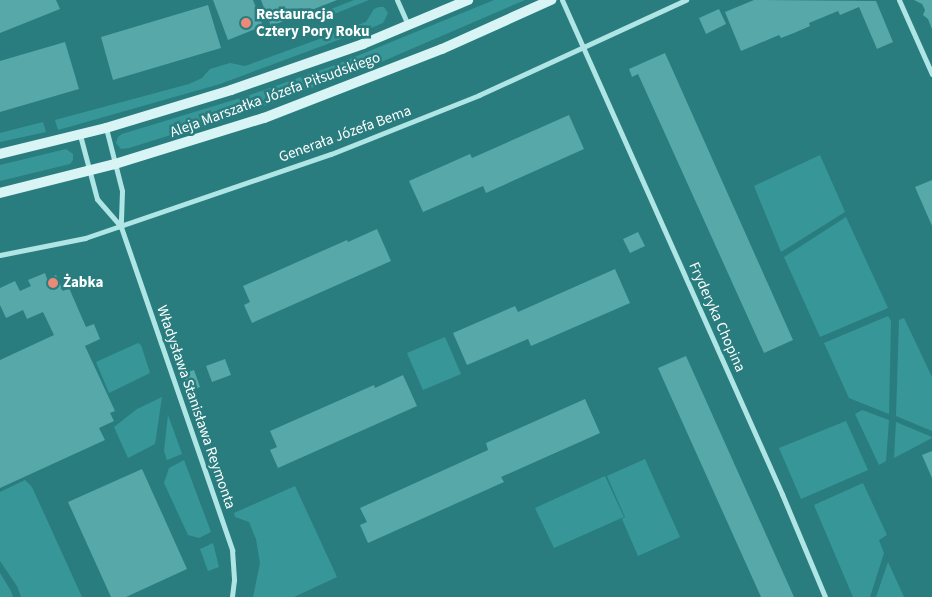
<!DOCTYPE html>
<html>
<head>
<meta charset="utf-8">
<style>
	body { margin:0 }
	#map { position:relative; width:932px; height:597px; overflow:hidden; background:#297d7f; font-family:"Source Sans 3",sans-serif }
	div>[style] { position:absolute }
	.green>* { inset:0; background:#379798 }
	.building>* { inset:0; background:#56a8a9 }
	.street>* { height:5px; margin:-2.5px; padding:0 2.5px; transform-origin:2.5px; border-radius:2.5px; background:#b0e5e5 }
	.secondary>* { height:10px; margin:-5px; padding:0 5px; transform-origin:5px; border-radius:5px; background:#d8f4f5 }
	.dots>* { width:14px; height:14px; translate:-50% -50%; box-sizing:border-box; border:2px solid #297d7f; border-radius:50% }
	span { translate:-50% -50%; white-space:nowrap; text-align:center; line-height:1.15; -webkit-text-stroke:5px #297d7f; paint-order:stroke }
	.poi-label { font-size:15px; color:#fff; font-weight:700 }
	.left { translate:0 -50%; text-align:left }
	.street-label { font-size:15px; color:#fff }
</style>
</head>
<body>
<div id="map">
	<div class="green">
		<i style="clip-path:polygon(354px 0,369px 0,319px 20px,315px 18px,316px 15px)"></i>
		<i style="clip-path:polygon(494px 0,525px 0,381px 62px,261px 107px,129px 148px,121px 149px,116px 143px,118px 137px,122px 134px,247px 96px,335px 65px)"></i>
		<i style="clip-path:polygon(379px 7px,384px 7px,388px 13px,383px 23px,376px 26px,220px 84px,58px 130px,55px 120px,189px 84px,202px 78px,210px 69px,230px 63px,245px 66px,366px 22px,374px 9px)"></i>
		<i style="clip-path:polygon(43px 122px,46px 132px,0 142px,0 133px)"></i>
		<i style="clip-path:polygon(66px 149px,73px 154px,73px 160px,70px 164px,0 181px,0 165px)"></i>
		<i style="clip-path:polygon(820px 155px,845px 212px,781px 252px,754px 186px)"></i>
		<i style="clip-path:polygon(846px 217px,888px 308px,820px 337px,784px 257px)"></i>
		<i style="clip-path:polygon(888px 316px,891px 321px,889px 414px,849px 398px,824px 343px)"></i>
		<i style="clip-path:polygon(904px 318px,932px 377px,932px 431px,896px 416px,899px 320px)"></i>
		<i style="clip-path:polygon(445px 337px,461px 374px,423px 390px,407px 353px)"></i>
		<i style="clip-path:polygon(138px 343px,141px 345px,150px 373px,109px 393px,96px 362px)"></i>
		<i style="clip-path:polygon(162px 397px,155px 444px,128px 458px,114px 427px,137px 409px)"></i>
		<i style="clip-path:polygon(862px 410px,889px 420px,886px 461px,879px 465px,855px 414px)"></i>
		<i style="clip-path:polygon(168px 415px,182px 454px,167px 460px,164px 451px)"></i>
		<i style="clip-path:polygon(846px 421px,868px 470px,801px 499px,779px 448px)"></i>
		<i style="clip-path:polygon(896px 422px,932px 437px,932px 438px,894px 458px)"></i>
		<i style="clip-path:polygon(645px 459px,680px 537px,638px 556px,622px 519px,625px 517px,607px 476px)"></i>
		<i style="clip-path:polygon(184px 460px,211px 532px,199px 538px,188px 535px,164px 483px,169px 468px)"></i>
		<i style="clip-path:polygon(605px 476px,624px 517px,554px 548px,535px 508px)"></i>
		<i style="clip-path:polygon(25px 480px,32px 487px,82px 597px,21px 597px,17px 586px,0 561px,0 492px)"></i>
		<i style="clip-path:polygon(863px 483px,887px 535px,879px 540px,884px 553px,870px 597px,853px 597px,814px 505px)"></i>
		<i style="clip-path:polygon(295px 486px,337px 577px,294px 597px,253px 597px,260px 563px,256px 539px,249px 522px,235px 517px,234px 513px)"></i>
		<i style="clip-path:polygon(213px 543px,219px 567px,208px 571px,200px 549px)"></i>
		<i style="clip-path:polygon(888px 562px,904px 597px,876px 597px)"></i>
		<i style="clip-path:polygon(0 573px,11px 591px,13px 597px,0 597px)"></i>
	</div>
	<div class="building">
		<i style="clip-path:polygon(0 0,56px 0,60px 9px,0 33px)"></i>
		<i style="clip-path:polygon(213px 0,253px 0,263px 26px,228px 40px)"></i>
		<i style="clip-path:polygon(261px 0,337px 0,271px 26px)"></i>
		<i style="clip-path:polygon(754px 0,876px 1px,893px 42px,877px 49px,859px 7px,840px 15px,838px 11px,809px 23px,810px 26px,794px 33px,781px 38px,779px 35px,741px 51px,725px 12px)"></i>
		<i style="clip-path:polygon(914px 0,932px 0,932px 29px,928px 19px,923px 15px,925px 10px,922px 4px)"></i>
		<i style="clip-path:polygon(208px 5px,221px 48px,113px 80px,101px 37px)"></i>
		<i style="clip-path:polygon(719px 9px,726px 24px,706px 34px,699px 18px)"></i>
		<i style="clip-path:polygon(65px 42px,79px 89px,0 112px,0 61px)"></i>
		<i style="clip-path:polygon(665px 53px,793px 340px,764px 353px,638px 74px,632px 77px,629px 69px)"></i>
		<i style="clip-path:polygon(569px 115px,584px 149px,486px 193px,483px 186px,423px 212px,409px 181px,470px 154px,472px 158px)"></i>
		<i style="clip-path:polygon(932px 180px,932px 226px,915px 187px)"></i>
		<i style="clip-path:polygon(377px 229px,391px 261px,252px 323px,244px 305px,250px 302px,243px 286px,347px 240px,348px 242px)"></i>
		<i style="clip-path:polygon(638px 232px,645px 246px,630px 253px,623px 239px)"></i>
		<i style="clip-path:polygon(615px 269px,630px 303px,531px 346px,528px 339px,467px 365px,453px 333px,515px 306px,518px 312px)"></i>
		<i style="clip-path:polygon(45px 273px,47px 279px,56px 275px,63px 291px,69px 288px,86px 327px,94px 324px,100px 339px,85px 346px,115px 411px,110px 413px,114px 421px,99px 428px,105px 440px,0 488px,0 360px,54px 335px,43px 312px,27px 319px,23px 310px,6px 318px,0 305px,0 288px,15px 281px,20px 291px,31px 286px,28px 280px)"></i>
		<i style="clip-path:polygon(686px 356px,794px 597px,761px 597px,658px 368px)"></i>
		<i style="clip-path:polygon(225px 359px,231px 375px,212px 382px,206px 366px)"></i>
		<i style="clip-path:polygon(194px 370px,200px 387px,189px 391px,183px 374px)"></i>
		<i style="clip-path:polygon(403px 375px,417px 406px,278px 468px,270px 450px,277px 447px,270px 431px,374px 385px,375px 388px)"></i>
		<i style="clip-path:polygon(585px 399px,600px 433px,501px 477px,504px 482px,368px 543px,360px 525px,367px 522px,360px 508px,488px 450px,486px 443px)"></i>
		<i style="clip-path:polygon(932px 451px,932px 478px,922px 455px)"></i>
		<i style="clip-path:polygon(142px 469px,187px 569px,126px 597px,111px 597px,68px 502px)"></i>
	</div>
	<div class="street">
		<i style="left:397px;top:0;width:27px;rotate:66deg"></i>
		<i style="left:562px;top:0;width:541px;rotate:65.99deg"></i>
		<i style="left:782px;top:494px;width:112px;rotate:67.3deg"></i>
		<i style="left:899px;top:0;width:81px;rotate:66deg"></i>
		<i style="left:106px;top:128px;width:65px;rotate:75.7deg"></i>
		<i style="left:122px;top:191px;width:36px;rotate:92deg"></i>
		<i style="left:121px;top:227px;width:342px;rotate:71deg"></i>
		<i style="left:232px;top:550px;width:30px;rotate:86deg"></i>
		<i style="left:234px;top:580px;width:17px;rotate:97deg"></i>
		<i style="left:80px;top:135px;width:66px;rotate:75.1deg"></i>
		<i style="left:97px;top:199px;width:37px;rotate:49deg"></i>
		<i style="left:0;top:255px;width:87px;rotate:-11.3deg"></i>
		<i style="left:85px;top:238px;width:260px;rotate:-18.9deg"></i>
		<i style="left:331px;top:154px;width:159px;rotate:-21.7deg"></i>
		<i style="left:479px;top:95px;width:228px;rotate:-24.7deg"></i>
	</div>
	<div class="secondary">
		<i style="left:0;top:154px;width:109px;rotate:-13.8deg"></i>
		<i style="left:106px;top:128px;width:131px;rotate:-16.9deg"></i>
		<i style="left:231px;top:90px;width:140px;rotate:-19.2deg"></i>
		<i style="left:363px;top:44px;width:114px;rotate:-22.7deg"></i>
		<i style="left:0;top:193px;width:119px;rotate:-14.2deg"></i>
		<i style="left:115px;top:164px;width:156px;rotate:-17.2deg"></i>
		<i style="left:264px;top:118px;width:191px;rotate:-21.2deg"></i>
		<i style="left:442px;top:49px;width:120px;rotate:-24.2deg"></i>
	</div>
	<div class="dots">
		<i style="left:246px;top:23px;background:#ec8a77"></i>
		<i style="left:53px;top:283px;background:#ec8a77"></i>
	</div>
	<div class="poi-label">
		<span class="left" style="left:256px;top:23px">Restauracja<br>Cztery Pory Roku</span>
		<span class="left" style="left:63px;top:283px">Żabka</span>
	</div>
	<div class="street-label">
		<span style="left:275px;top:95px;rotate:-20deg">Aleja Marszałka Józefa Piłsudskiego</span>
		<span style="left:345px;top:134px;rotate:-20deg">Generała Józefa Bema</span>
		<span style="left:717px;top:317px;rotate:66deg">Fryderyka Chopina</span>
		<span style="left:196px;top:407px;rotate:71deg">Władysława Stanisława Reymonta</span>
	</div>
</div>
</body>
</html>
